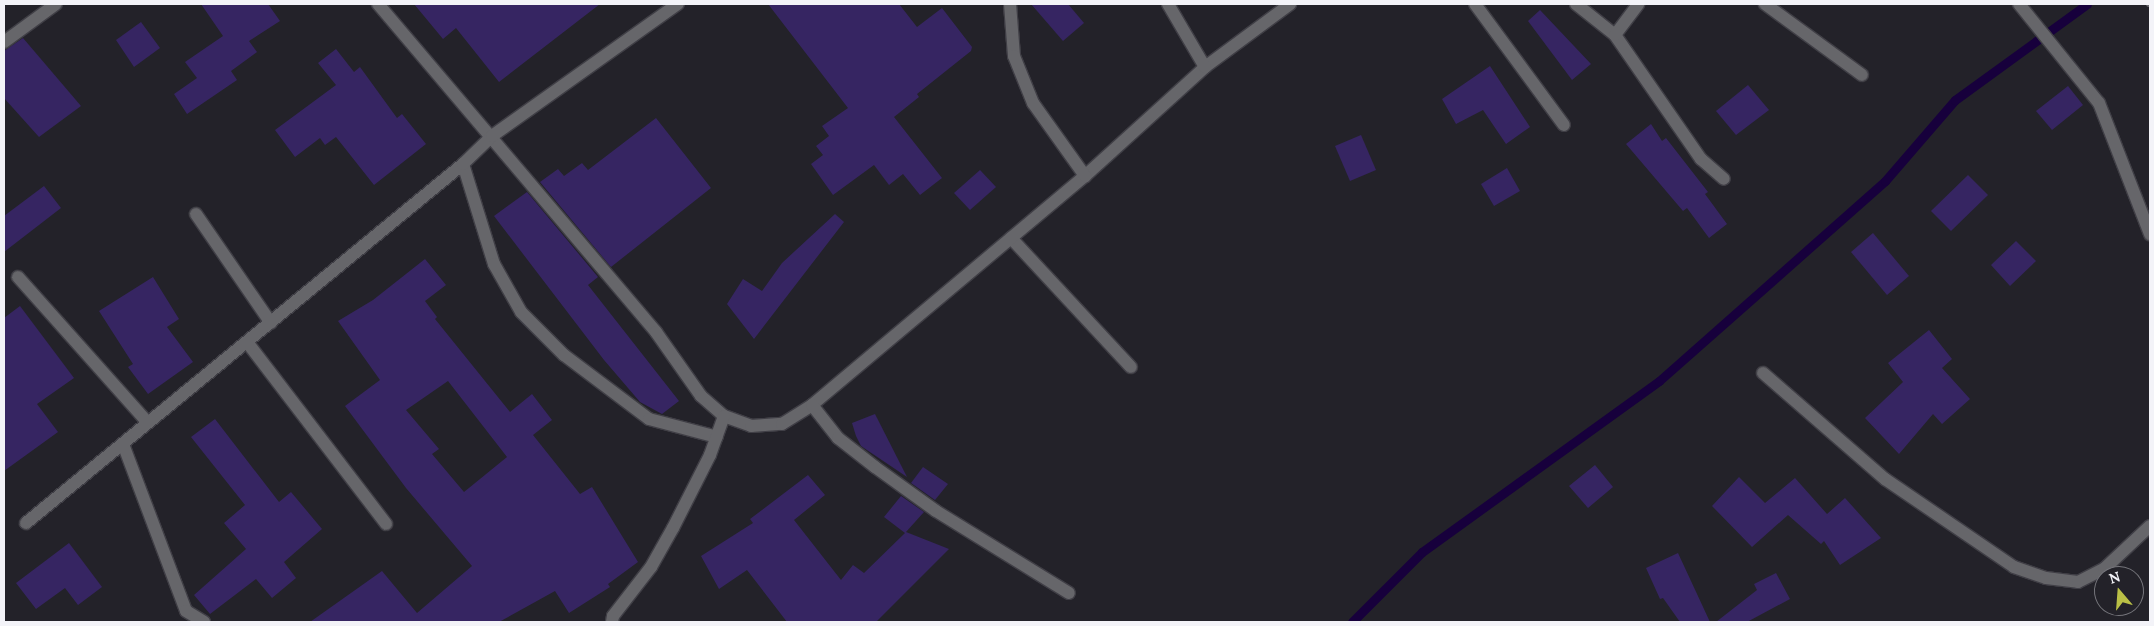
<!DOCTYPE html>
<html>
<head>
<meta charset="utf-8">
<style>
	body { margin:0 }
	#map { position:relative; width:2154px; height:626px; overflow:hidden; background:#232229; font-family:Lora,serif }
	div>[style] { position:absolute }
	.stream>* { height:9px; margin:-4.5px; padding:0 4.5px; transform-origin:4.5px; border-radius:4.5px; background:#17003c }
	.building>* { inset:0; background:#362562 }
	.path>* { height:3px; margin-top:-1.5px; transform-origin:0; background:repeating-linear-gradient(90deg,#67666c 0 2.5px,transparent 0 6.5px) }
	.roads { filter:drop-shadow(1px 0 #403f46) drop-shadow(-1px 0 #403f46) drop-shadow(0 1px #403f46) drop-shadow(0 -1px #403f46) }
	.lane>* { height:12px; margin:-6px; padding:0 6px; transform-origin:6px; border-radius:6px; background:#66666a }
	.street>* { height:12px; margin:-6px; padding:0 6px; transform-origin:6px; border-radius:6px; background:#66666a }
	span { translate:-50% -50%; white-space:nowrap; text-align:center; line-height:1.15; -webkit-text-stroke:4.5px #232229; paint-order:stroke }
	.frame { position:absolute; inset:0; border:5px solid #f3f3f8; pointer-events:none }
	.north { position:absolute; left:2094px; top:566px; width:50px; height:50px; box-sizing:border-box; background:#232229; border:1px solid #76767c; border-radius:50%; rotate:342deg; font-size:14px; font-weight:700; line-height:20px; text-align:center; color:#f3f3f8 }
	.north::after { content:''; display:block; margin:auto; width:18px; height:22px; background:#bac046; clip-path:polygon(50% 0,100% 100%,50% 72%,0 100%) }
</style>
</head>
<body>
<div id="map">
	<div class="stream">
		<i style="left:1352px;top:622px;width:99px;rotate:-45deg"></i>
		<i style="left:1422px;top:552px;width:292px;rotate:-35.8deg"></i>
		<i style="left:1659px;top:381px;width:302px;rotate:-41.5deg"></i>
		<i style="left:1885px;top:181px;width:107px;rotate:-49.2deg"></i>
		<i style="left:1955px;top:100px;width:163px;rotate:-36deg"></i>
	</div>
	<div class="building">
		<i style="clip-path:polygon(201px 4px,268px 4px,280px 21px,249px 41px,257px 52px,231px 71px,237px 80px,187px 114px,174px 94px,197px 78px,185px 62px,223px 36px)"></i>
		<i style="clip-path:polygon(414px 4px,600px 4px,499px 82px,456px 28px,443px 39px)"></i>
		<i style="clip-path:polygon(768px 4px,899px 4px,917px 27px,942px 8px,972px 47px,971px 51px,917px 94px,919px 97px,894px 117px,942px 178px,920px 195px,903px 174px,889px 185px,874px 165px,833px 195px,811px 164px,823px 155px,816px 146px,829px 136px,822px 126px,848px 108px)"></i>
		<i style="clip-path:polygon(1031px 4px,1068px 4px,1084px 23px,1063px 41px)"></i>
		<i style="clip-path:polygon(1540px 10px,1591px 64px,1572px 80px,1528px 21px)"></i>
		<i style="clip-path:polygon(141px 22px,160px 48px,134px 67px,116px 40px)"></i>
		<i style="clip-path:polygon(23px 38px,81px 106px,39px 137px,4px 98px,4px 51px)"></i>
		<i style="clip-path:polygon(336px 49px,354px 72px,360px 67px,397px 118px,402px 114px,426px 144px,374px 185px,336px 137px,325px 145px,320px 138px,295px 157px,275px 130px,336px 85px,318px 63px)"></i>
		<i style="clip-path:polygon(1490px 66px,1530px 127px,1506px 144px,1483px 110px,1456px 124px,1442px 99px)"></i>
		<i style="clip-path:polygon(1748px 85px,1769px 110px,1736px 135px,1716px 111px)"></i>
		<i style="clip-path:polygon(2068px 86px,2083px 105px,2052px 130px,2036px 111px)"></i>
		<i style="clip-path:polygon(656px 118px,711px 188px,611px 267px,540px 182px,558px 169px,564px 176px,582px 163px,588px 170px)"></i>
		<i style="clip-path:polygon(1651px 124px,1662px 141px,1666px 138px,1708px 192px,1705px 194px,1727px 224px,1709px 238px,1687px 208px,1683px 211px,1626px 144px)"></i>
		<i style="clip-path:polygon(1361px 135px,1376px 170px,1350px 181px,1335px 146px)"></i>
		<i style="clip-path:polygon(1507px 168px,1520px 191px,1494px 206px,1481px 184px)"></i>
		<i style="clip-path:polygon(980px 170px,996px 187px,970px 210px,954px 193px)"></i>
		<i style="clip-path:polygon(1968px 175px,1988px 195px,1951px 231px,1931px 211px)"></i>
		<i style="clip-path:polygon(44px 186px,61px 208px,4px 252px,4px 216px)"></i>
		<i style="clip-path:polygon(527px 192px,598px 277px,588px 285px,679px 401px,662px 414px,640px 402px,604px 360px,494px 216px)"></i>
		<i style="clip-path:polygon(835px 214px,844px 222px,754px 339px,727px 304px,743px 279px,762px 291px,782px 263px)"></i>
		<i style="clip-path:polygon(1873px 233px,1909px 276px,1887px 295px,1851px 252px)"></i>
		<i style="clip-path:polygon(2016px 241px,2036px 261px,2010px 286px,1991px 265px)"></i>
		<i style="clip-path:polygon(evenodd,425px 259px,446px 285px,425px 301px,437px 317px,435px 319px,510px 412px,532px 394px,552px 420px,533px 435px,580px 494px,592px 487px,638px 562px,608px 584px,610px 587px,569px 613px,555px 591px,499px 622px,310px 622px,382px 571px,417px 613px,472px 566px,406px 488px,345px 406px,380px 380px,338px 321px,373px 300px,425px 259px,448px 381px,507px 457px,464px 492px,432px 454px,439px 449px,406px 410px,448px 381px)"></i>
		<i style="clip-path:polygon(153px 277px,179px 319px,167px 327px,193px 362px,148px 394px,128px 367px,133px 364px,99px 311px)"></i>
		<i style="clip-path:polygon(20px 306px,74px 378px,37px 404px,58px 432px,4px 471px,4px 318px)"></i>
		<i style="clip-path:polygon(1929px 330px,1952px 359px,1942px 368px,1970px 399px,1942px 424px,1933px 414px,1899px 454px,1865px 418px,1903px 382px,1888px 363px)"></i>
		<i style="clip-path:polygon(875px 414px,907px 477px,861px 446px,856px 436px,852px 423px)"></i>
		<i style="clip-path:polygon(215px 419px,279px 502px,291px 492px,322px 529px,284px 562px,296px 578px,272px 598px,256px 579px,210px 614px,194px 595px,246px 549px,224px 523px,245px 505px,191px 437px)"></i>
		<i style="clip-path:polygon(1595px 465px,1613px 487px,1588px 508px,1569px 486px)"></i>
		<i style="clip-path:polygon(923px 467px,948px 484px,935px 500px,911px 483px)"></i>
		<i style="clip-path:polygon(808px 475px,825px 495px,794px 520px,841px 580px,853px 565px,864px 573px,905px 533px,884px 517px,901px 496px,924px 512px,906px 532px,949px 549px,876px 622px,787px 622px,747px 570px,719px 589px,701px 556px,753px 523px,750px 519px)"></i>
		<i style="clip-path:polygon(1739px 477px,1765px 503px,1795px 478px,1827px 514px,1845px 498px,1881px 538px,1840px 565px,1824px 541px,1821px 544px,1788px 515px,1752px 547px,1712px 506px)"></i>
		<i style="clip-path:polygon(69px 543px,102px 587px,78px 605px,65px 588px,36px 609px,16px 583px)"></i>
		<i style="clip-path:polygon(1678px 553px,1710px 622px,1680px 622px,1663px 598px,1660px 599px,1646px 568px)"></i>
		<i style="clip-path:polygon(1776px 573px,1790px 599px,1747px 622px,1716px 622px,1757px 590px,1754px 584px)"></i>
	</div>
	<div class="path">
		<i style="left:2147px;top:4px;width:4px;rotate:34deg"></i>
	</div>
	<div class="roads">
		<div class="lane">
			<i style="left:463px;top:164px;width:105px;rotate:72.8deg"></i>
			<i style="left:494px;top:264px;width:55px;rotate:60.6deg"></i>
			<i style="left:521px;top:312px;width:61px;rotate:45deg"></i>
			<i style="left:564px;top:355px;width:106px;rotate:37deg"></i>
			<i style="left:649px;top:419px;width:70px;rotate:14.8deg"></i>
			<i style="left:196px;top:214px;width:132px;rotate:55.5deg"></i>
			<i style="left:1011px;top:238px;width:176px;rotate:47.1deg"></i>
			<i style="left:18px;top:277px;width:195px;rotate:48.3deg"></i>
			<i style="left:247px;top:342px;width:229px;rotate:52.6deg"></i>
			<i style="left:123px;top:444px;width:178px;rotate:69.3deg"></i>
			<i style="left:186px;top:611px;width:21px;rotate:31deg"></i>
		</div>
		<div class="street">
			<i style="left:378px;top:4px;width:430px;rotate:49.7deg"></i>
			<i style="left:656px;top:332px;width:78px;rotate:54.9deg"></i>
			<i style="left:701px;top:396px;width:30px;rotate:41deg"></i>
			<i style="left:724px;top:416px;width:29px;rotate:20deg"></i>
			<i style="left:751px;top:426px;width:31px;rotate:-4deg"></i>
			<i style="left:782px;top:424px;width:36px;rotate:-32deg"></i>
			<i style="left:812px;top:405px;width:356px;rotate:-40deg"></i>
			<i style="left:1085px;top:176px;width:162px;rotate:-42.2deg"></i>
			<i style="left:1205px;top:67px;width:106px;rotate:-36.5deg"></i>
			<i style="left:1010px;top:4px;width:52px;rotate:85.6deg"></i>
			<i style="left:1014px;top:56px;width:51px;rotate:68deg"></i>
			<i style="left:1033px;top:103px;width:90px;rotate:54.5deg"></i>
			<i style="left:1168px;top:4px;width:73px;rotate:59.6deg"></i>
			<i style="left:1475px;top:4px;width:150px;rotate:53.7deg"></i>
			<i style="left:1576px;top:4px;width:50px;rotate:38.5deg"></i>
			<i style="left:1615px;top:35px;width:151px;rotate:55.3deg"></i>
			<i style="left:1701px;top:159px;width:30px;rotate:41deg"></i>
			<i style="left:1765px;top:4px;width:120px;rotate:36.2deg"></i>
			<i style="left:2019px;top:4px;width:127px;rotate:51.1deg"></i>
			<i style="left:2099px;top:103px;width:141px;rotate:68.7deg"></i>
			<i style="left:1615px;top:35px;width:39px;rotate:-53deg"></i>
			<i style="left:4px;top:42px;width:64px;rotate:-36.2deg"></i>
			<i style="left:1763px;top:373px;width:162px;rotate:41deg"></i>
			<i style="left:1885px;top:479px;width:156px;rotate:34.3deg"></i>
			<i style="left:2014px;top:567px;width:34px;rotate:19deg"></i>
			<i style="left:2046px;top:578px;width:32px;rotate:7deg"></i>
			<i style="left:2078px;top:582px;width:29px;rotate:-27deg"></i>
			<i style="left:2104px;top:569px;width:63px;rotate:-43.1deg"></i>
			<i style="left:812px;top:405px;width:42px;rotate:51.8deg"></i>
			<i style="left:838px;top:438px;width:47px;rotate:38.1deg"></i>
			<i style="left:875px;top:467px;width:75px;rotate:35.8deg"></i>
			<i style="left:936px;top:511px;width:156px;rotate:31.7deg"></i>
			<i style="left:26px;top:523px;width:566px;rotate:-39.4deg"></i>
			<i style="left:463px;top:164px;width:40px;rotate:-44deg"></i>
			<i style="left:492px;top:136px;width:228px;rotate:-35.4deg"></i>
			<i style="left:612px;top:622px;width:6px;rotate:-81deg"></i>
			<i style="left:613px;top:616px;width:62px;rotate:-52.2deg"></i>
			<i style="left:651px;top:567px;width:45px;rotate:-60.6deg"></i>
			<i style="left:673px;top:528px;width:82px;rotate:-63.1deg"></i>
			<i style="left:710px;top:455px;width:41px;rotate:-70.3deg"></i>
		</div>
	</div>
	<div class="frame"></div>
	<div class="north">N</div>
</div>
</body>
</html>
